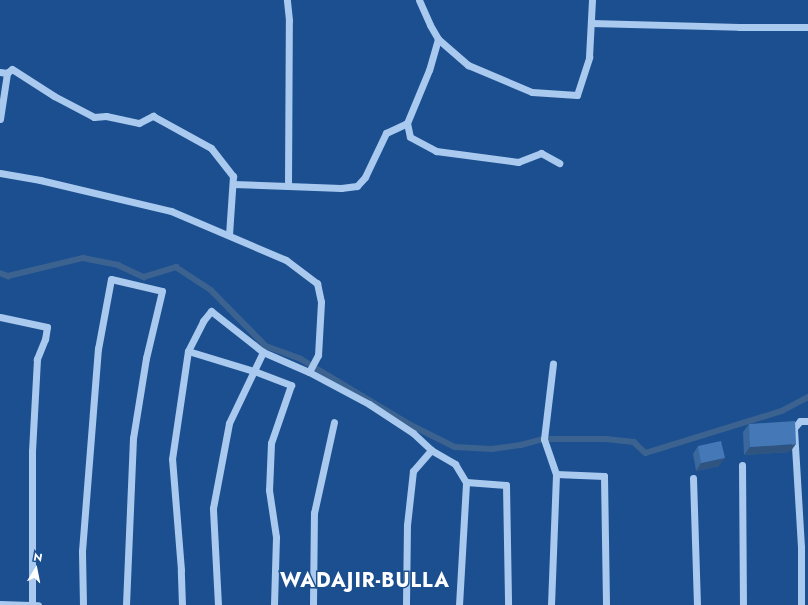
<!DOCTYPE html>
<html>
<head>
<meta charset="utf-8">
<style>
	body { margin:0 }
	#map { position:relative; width:808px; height:605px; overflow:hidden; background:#1b4f8f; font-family:Jost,sans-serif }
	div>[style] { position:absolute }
	.stream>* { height:5.5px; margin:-2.75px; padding:0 2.75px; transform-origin:2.75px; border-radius:2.75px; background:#3c6290 }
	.minor>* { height:7px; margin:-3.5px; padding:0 3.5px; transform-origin:3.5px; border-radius:3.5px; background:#a9c9ee }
	.wall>* { inset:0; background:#3a679d }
	.shaded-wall>* { inset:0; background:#305480 }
	.building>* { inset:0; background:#4478b7 }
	span { translate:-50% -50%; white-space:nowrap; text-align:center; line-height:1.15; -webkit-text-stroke:3px #1b4f8f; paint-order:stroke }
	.district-label { font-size:20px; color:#fff; font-weight:700; letter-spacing:1px }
	.north { position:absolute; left:16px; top:549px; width:40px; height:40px; -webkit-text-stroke:3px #1b4f8f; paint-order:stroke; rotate:10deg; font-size:11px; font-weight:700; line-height:16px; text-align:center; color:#fff }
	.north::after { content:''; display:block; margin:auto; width:14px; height:18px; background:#fff; clip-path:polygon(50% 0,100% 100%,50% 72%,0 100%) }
</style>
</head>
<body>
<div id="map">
	<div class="stream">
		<i style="left:0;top:273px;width:9px;rotate:21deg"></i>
		<i style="left:8px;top:276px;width:77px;rotate:-13.5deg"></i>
		<i style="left:83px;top:258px;width:36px;rotate:11deg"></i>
		<i style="left:118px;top:265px;width:29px;rotate:25deg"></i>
		<i style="left:144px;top:277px;width:34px;rotate:-17deg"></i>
		<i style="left:176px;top:267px;width:42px;rotate:33.3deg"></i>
		<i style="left:211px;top:290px;width:78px;rotate:45.5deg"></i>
		<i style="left:266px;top:346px;width:37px;rotate:20deg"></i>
		<i style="left:301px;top:359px;width:126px;rotate:31deg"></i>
		<i style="left:409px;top:424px;width:51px;rotate:26.6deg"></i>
		<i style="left:455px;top:447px;width:37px;rotate:3deg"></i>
		<i style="left:492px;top:449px;width:29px;rotate:-8deg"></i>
		<i style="left:521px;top:445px;width:24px;rotate:-15deg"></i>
		<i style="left:544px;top:439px;width:62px"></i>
		<i style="left:606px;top:439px;width:28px;rotate:6deg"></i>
		<i style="left:634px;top:442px;width:16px;rotate:43deg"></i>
		<i style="left:646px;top:453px;width:142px;rotate:-17.2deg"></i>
		<i style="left:782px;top:411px;width:30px;rotate:-28deg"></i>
	</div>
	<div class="minor">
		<i style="left:419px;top:0;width:27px;rotate:66deg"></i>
		<i style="left:430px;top:25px;width:16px;rotate:60deg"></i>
		<i style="left:438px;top:39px;width:40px;rotate:41deg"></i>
		<i style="left:468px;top:65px;width:69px;rotate:22.9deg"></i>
		<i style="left:532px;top:92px;width:45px;rotate:3.8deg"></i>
		<i style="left:577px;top:95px;width:40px;rotate:-72deg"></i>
		<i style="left:589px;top:57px;width:57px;rotate:-87deg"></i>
		<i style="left:591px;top:23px;width:148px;rotate:1.5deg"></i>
		<i style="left:739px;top:27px;width:69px"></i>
		<i style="left:438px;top:39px;width:32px;rotate:106deg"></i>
		<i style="left:429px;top:70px;width:57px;rotate:112.5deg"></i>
		<i style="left:407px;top:123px;width:14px;rotate:78deg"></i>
		<i style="left:410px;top:137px;width:30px;rotate:28deg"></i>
		<i style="left:436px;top:151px;width:83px;rotate:7.6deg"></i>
		<i style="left:518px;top:162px;width:25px;rotate:-21deg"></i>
		<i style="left:541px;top:153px;width:21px;rotate:29deg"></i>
		<i style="left:0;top:72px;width:7px;rotate:8deg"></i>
		<i style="left:7px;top:73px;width:6px;rotate:-39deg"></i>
		<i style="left:12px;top:69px;width:50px;rotate:32.7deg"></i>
		<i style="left:54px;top:96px;width:45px;rotate:27.7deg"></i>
		<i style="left:94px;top:117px;width:12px;rotate:-5deg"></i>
		<i style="left:106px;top:116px;width:34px;rotate:12deg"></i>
		<i style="left:139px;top:123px;width:16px;rotate:-27deg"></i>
		<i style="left:153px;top:116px;width:66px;rotate:28.9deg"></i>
		<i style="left:211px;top:148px;width:36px;rotate:52deg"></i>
		<i style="left:233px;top:176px;width:58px;rotate:93.9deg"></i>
		<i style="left:0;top:119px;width:47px;rotate:-81.3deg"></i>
		<i style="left:0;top:173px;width:41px;rotate:9.9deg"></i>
		<i style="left:40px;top:180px;width:135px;rotate:13.3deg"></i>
		<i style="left:171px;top:211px;width:125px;rotate:23.1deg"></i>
		<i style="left:286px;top:260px;width:39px;rotate:37deg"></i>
		<i style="left:317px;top:283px;width:19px;rotate:78deg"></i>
		<i style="left:321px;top:302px;width:53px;rotate:93.2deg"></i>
		<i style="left:318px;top:355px;width:19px;rotate:118deg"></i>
		<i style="left:233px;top:184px;width:55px;rotate:2.1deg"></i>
		<i style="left:288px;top:186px;width:166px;rotate:-89.7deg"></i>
		<i style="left:289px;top:20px;width:20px;rotate:-96deg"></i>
		<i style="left:288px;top:186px;width:53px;rotate:2.2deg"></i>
		<i style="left:341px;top:188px;width:16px;rotate:-7deg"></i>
		<i style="left:357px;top:186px;width:12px;rotate:-48deg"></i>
		<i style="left:365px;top:177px;width:49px;rotate:-64.5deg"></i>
		<i style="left:386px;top:133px;width:23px;rotate:-25deg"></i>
		<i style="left:0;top:317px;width:48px;rotate:12deg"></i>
		<i style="left:47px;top:327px;width:12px;rotate:99deg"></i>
		<i style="left:45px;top:339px;width:22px;rotate:112deg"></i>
		<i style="left:37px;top:359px;width:92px;rotate:93.1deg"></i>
		<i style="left:32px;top:451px;width:154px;rotate:90deg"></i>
		<i style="left:188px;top:351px;width:69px;rotate:16.9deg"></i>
		<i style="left:254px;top:371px;width:40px;rotate:21deg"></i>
		<i style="left:291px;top:385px;width:61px;rotate:109deg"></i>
		<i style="left:271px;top:443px;width:47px;rotate:92.4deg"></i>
		<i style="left:269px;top:490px;width:48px;rotate:81.5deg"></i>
		<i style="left:276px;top:537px;width:68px;rotate:91.7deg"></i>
		<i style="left:742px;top:465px;width:140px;rotate:89.6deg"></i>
		<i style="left:556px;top:474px;width:48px;rotate:2.4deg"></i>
		<i style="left:604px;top:476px;width:129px;rotate:89.1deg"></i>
		<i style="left:693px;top:478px;width:127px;rotate:88.2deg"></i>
		<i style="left:0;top:604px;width:38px;rotate:2deg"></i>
		<i style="left:83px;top:605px;width:54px;rotate:-91.1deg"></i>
		<i style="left:82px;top:551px;width:203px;rotate:-85.5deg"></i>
		<i style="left:98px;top:349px;width:71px;rotate:-79.5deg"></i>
		<i style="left:111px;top:279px;width:52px;rotate:13.2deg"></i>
		<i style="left:162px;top:291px;width:69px;rotate:103.4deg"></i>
		<i style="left:146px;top:358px;width:81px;rotate:99.2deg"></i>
		<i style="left:133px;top:438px;width:167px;rotate:92.4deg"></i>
		<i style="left:182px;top:605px;width:35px;rotate:-92deg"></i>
		<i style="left:181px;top:570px;width:111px;rotate:-94.6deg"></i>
		<i style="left:172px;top:459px;width:109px;rotate:-81.6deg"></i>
		<i style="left:188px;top:351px;width:34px;rotate:-63deg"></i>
		<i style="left:203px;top:321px;width:13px;rotate:-51deg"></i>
		<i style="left:211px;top:311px;width:66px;rotate:38.3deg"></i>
		<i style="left:263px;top:352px;width:50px;rotate:23.5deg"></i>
		<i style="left:309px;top:372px;width:68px;rotate:28.1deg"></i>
		<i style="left:369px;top:404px;width:53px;rotate:33.4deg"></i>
		<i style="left:413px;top:433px;width:25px;rotate:43deg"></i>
		<i style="left:431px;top:450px;width:28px;rotate:30deg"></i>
		<i style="left:455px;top:464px;width:21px;rotate:59deg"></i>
		<i style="left:466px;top:482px;width:40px;rotate:4.3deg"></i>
		<i style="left:506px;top:485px;width:120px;rotate:89deg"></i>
		<i style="left:218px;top:605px;width:97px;rotate:-93deg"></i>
		<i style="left:213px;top:508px;width:86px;rotate:-79.3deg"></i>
		<i style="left:229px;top:423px;width:79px;rotate:-64.4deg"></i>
		<i style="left:313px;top:605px;width:92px;rotate:-89.4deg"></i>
		<i style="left:314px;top:513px;width:93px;rotate:-77.6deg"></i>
		<i style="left:406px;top:605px;width:80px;rotate:-89.3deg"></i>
		<i style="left:407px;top:525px;width:54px;rotate:-83.7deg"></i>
		<i style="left:413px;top:471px;width:28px;rotate:-49deg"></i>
		<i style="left:459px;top:605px;width:123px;rotate:-86.7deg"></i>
		<i style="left:551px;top:605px;width:131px;rotate:-87.8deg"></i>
		<i style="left:556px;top:474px;width:37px;rotate:-109deg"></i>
		<i style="left:544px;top:439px;width:76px;rotate:-83.2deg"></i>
		<i style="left:801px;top:605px;width:58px;rotate:-90deg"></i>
		<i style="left:801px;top:547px;width:119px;rotate:-93.4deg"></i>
		<i style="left:794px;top:428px;width:9px;rotate:-49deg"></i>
		<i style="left:800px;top:421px;width:8px"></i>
	</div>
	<div class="wall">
		<i style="clip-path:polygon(749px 424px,790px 452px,744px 455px,743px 432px)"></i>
		<i style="clip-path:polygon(698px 446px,719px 466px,696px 471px,693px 454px)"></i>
	</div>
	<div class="shaded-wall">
		<i style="clip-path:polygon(796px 444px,790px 452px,744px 455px,750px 447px)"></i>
		<i style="clip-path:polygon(725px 458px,719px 466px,696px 471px,701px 463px)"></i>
	</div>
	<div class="building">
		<i style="clip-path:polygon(795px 421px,796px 444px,750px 447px,749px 424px)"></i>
		<i style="clip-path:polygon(721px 441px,725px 458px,701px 463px,698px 446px)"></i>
	</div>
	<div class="district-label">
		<span style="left:365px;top:580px">WADAJIR-BULLA</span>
	</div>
	<div class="north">N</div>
</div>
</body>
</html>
